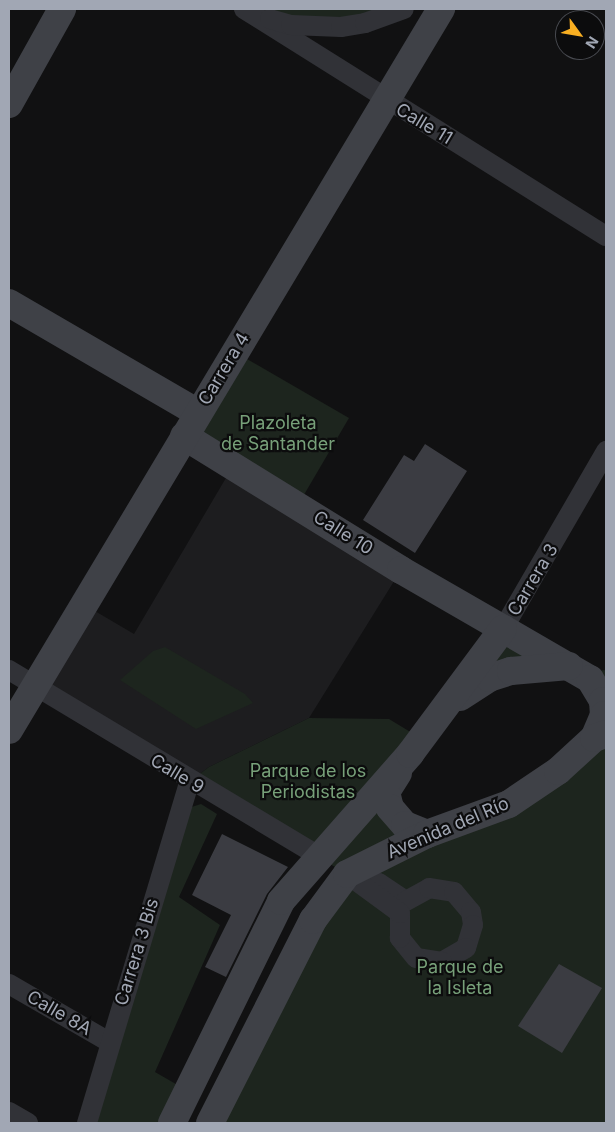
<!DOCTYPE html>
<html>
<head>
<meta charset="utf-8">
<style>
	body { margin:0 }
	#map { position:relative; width:615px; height:1132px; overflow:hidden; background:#111112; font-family:Inter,sans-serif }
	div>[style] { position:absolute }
	.built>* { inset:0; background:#1d1d1f }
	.green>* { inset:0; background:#1d251e }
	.building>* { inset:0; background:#3b3c42 }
	.minor>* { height:20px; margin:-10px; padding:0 10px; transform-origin:10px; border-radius:10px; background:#313237 }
	.secondary>* { height:28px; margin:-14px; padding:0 14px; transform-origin:14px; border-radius:14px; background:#3f4147 }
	span { translate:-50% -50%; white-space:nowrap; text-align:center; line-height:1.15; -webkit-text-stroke:4.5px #0c0c0d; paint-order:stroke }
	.street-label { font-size:18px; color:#a1a7b4 }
	.park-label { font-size:18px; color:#77a079 }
	.frame { position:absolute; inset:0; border:10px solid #a1a7b4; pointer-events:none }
	.north { position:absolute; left:555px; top:10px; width:50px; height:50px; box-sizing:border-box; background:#0c0c0d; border:1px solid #484a50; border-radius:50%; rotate:122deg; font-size:14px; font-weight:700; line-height:20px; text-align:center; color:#a1a7b4 }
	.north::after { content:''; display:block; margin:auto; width:18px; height:22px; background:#f9af22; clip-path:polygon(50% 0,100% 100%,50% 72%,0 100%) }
</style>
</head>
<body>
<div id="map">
	<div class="built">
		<i style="clip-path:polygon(233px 466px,401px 570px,309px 718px,209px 767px,189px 782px,34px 686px,83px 604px,134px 634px)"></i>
	</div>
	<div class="green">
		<i style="clip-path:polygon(244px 9px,404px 9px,341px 27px)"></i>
		<i style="clip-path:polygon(235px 352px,349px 418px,298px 505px,184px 436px)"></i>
		<i style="clip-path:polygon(503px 629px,571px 666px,489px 678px,405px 765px,394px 814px,455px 826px,600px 736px,580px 672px,606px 670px,606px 1123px,210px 1123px,347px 874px,189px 782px,209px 767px,309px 718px,389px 719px,422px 739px)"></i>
		<i style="clip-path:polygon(165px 647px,245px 694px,253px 703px,196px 729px,120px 680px,153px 651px)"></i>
		<i style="clip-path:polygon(201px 804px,217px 814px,179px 897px,220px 925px,155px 1072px,188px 1091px,172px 1123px,87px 1123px,179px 811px)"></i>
	</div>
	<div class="building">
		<i style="clip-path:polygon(425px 444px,467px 471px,415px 553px,363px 520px,404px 455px,414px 461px)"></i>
		<i style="clip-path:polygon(222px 834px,288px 867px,267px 894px,226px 977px,205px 967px,231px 915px,192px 895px)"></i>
		<i style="clip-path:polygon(559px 964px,602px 988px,562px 1053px,518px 1026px)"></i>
	</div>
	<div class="minor">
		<i style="left:244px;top:9px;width:427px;rotate:32.1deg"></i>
		<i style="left:270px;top:19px;width:22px;rotate:16deg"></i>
		<i style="left:291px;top:25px;width:50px;rotate:2.3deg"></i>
		<i style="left:341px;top:27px;width:24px;rotate:-9deg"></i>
		<i style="left:365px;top:23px;width:41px;rotate:-19.7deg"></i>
		<i style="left:503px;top:629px;width:206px;rotate:-59.9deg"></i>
		<i style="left:9px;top:670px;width:361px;rotate:31deg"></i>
		<i style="left:347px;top:874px;width:33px;rotate:16deg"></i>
		<i style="left:379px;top:883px;width:32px;rotate:34deg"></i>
		<i style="left:406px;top:901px;width:26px;rotate:-29deg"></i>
		<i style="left:429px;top:888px;width:25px;rotate:9deg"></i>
		<i style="left:454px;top:892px;width:26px;rotate:50deg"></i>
		<i style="left:471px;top:912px;width:13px;rotate:81deg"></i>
		<i style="left:473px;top:925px;width:24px;rotate:107deg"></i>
		<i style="left:466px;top:948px;width:28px;rotate:150deg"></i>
		<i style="left:442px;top:962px;width:26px;rotate:-171deg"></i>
		<i style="left:416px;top:958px;width:26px;rotate:-129deg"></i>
		<i style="left:400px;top:938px;width:25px;rotate:-90deg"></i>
		<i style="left:400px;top:913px;width:66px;rotate:-143.7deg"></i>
		<i style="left:9px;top:984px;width:116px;rotate:30.1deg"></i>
		<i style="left:9px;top:1112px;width:22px;rotate:30deg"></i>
		<i style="left:87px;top:1123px;width:356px;rotate:-73.3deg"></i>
	</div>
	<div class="secondary">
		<i style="left:9px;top:104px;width:109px;rotate:-60.8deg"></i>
		<i style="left:9px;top:303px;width:219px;rotate:30.2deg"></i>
		<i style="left:184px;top:436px;width:255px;rotate:31.7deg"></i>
		<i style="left:401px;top:570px;width:218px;rotate:30deg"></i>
		<i style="left:590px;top:679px;width:26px;rotate:59deg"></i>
		<i style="left:603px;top:701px;width:14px;rotate:86deg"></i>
		<i style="left:604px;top:715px;width:25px;rotate:113deg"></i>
		<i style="left:460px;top:697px;width:35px;rotate:-33deg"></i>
		<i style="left:489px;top:678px;width:23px;rotate:-18deg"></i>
		<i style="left:511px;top:671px;width:58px;rotate:-4.9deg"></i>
		<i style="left:9px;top:730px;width:841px;rotate:-59.07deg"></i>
		<i style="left:398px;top:773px;width:22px;rotate:122deg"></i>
		<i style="left:386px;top:792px;width:16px;rotate:76deg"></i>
		<i style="left:390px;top:808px;width:23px;rotate:49deg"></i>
		<i style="left:405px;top:825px;width:24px;rotate:22deg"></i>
		<i style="left:172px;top:1123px;width:247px;rotate:-63.8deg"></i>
		<i style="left:281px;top:901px;width:196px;rotate:-48.7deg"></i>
		<i style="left:410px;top:754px;width:156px;rotate:-53.4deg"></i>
		<i style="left:210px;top:1123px;width:228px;rotate:-63.1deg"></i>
		<i style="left:313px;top:920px;width:57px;rotate:-53.5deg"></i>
		<i style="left:347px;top:874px;width:89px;rotate:-26.6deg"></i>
		<i style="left:427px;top:834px;width:87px;rotate:-20.1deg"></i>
		<i style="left:509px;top:804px;width:59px;rotate:-34deg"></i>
		<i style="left:558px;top:771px;width:49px;rotate:-42.5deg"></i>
		<i style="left:594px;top:738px;width:13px;rotate:-18deg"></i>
	</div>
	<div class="street-label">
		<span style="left:424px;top:124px;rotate:31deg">Calle 11</span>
		<span style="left:224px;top:369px;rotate:-59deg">Carrera 4</span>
		<span style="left:343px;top:533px;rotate:32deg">Calle 10</span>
		<span style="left:533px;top:580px;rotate:-59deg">Carrera 3</span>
		<span style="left:177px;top:774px;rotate:31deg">Calle 9</span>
		<span style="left:448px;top:828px;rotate:-23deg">Avenida del Río</span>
		<span style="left:137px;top:952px;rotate:-73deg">Carrera 3 Bis</span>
		<span style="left:59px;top:1013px;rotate:30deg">Calle 8A</span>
	</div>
	<div class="park-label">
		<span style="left:278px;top:434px">Plazoleta<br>de Santander</span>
		<span style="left:308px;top:782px">Parque de los<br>Periodistas</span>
		<span style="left:460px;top:978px">Parque de<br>la Isleta</span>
	</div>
	<div class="frame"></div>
	<div class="north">N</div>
</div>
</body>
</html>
